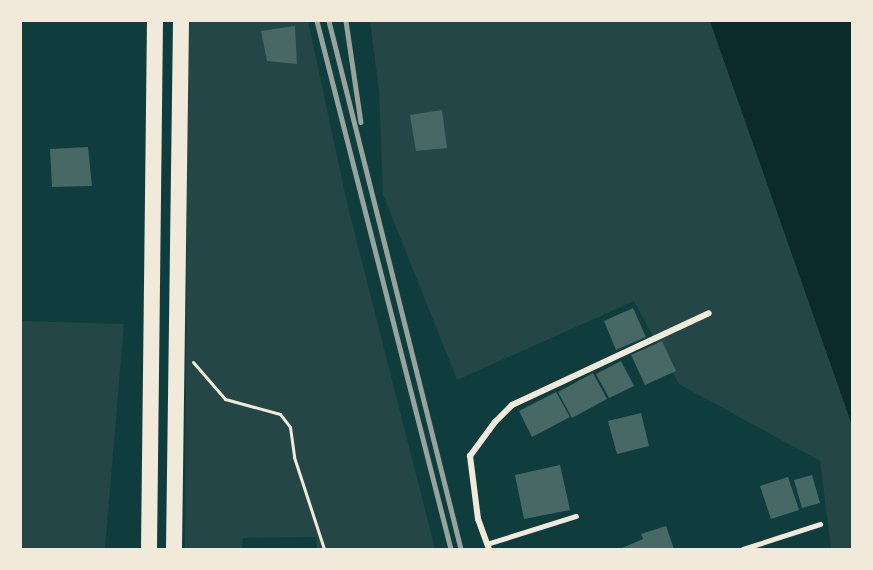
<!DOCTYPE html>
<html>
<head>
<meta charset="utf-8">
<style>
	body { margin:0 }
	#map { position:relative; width:873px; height:570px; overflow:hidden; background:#0f3d3e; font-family:Lato,sans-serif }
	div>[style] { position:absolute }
	.green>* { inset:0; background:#244646 }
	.water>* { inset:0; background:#0a2a2b }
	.building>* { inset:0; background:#486865 }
	.path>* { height:3px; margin:-1.5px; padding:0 1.5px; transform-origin:1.5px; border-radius:1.5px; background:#f1e9da }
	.service>* { height:4.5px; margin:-2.25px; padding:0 2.25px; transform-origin:2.25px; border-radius:2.25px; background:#f1e9da }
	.minor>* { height:6px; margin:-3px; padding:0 3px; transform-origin:3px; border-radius:3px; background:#f1e9da }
	.trunk>* { height:16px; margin:-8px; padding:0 8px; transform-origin:8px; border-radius:8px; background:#f1e9da }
	.rail>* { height:4.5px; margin:-2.25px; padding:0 2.25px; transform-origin:2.25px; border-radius:2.25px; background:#97a49c }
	span { translate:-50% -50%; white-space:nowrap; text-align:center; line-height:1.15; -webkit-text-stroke:6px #f1e9da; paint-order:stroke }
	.frame { position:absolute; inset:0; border:22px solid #f1e9da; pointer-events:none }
</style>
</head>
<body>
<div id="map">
	<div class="green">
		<i style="clip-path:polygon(188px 21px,308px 21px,347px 203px,435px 549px,317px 549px,316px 537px,243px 538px,242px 549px,185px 549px)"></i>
		<i style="clip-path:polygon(370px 21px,710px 21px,852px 425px,852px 549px,831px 549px,820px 461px,679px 384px,634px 301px,457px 380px,383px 195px,379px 91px)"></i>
		<i style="clip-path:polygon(21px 321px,124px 324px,105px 548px,21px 549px)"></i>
	</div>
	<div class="water">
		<i style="clip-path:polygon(710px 21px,852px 21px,852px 425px)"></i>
	</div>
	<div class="building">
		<i style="clip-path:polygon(295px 26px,297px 64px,267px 61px,261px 31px)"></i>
		<i style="clip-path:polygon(442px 110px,447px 148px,416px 151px,410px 115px)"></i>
		<i style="clip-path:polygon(88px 147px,92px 186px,52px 187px,50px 149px)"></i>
		<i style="clip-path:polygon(633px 308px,646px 337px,616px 350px,604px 321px)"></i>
		<i style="clip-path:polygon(662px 341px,676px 371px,645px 385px,631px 355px)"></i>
		<i style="clip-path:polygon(621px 361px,634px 386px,609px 398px,596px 374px)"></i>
		<i style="clip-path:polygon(593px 373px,607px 399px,572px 418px,558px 392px)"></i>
		<i style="clip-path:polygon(556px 392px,570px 417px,532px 437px,519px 411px)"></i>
		<i style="clip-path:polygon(641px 413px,649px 446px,617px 454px,608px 421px)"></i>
		<i style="clip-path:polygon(560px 465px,570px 510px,524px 519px,515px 475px)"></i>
		<i style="clip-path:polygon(812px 475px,820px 503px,802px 508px,794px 480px)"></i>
		<i style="clip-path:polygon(788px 477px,799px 510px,771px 519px,760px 486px)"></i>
		<i style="clip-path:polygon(666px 526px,674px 549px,620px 549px,643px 539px,641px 534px)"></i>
	</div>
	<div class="path">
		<i style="left:193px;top:362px;width:49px;rotate:49.1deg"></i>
		<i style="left:225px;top:399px;width:57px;rotate:15.3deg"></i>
		<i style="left:280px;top:414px;width:16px;rotate:52deg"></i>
		<i style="left:290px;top:427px;width:30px;rotate:82deg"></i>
		<i style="left:294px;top:457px;width:97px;rotate:71.9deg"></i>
	</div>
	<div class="service">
		<i style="left:487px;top:544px;width:93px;rotate:-17.5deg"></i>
		<i style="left:743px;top:549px;width:81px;rotate:-18deg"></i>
	</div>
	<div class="minor">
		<i style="left:489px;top:549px;width:32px;rotate:-110deg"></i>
		<i style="left:478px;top:519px;width:64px;rotate:-97.2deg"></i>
		<i style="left:470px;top:456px;width:42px;rotate:-53.7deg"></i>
		<i style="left:495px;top:422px;width:24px;rotate:-45deg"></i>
		<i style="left:512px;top:405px;width:217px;rotate:-25deg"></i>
	</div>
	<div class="trunk">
		<i style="left:149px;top:549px;width:528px;rotate:-89.35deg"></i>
		<i style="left:174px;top:549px;width:528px;rotate:-89.24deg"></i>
	</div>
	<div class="rail">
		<i style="left:317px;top:21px;width:545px;rotate:75.76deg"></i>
		<i style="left:329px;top:21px;width:544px;rotate:75.96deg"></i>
		<i style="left:346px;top:21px;width:102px;rotate:81.6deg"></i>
	</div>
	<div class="frame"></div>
</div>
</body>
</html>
